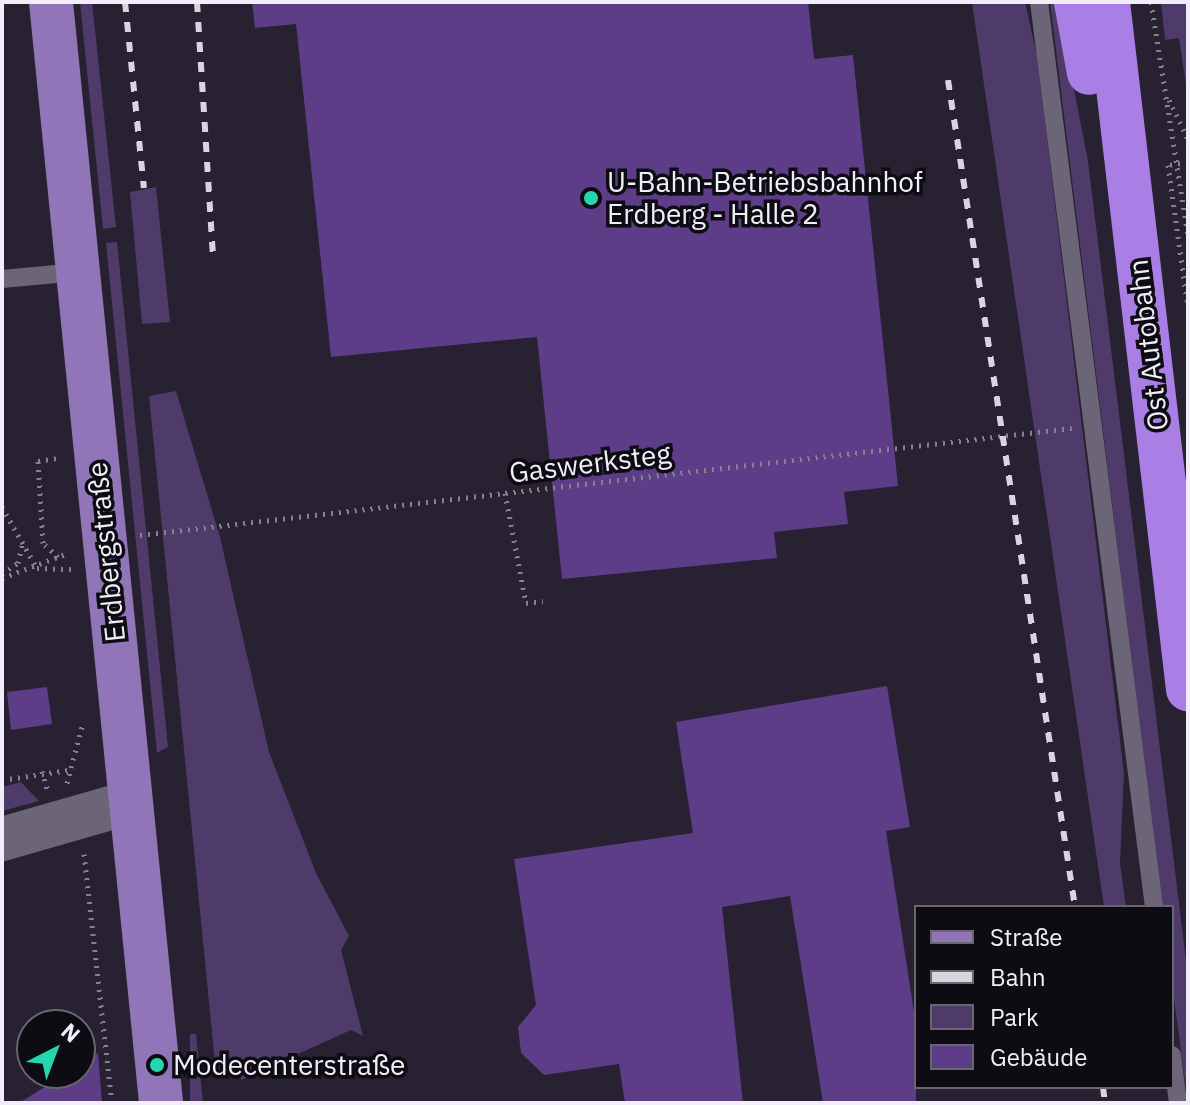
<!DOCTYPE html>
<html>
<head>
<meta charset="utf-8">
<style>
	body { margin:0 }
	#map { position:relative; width:1190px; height:1105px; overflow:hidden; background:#272131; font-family:"IBM Plex Sans",sans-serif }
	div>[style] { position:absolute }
	.green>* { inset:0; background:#4e3b69 }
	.building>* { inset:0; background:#5d3d87 }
	.path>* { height:5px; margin-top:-2.5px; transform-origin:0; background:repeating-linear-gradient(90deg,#86818f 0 2px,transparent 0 8px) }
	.lane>* { height:18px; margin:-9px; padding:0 9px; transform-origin:9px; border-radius:9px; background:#6c6578 }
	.secondary>* { height:44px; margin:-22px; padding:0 22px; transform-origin:22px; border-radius:22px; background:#6c6578 }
	.primary>* { height:44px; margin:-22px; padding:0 22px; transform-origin:22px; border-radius:22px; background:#9175b9 }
	.highway>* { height:44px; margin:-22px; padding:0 22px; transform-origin:22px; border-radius:22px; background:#a97fe5 }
	.rail>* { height:6px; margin-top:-3px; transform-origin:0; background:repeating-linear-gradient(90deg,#d9d4e0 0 10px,transparent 0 20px) }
	.dots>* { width:22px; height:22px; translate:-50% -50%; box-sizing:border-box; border:4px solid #0e0c13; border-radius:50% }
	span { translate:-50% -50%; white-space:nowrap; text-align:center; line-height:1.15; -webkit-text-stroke:7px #0e0c13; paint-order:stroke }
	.poi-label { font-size:28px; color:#f2eef9 }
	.left { translate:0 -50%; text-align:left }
	.street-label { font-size:28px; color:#f2eef9 }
	.frame { position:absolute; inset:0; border:4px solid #f2eef9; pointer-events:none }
	.legend { position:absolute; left:914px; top:905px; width:260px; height:184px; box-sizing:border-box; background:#0e0c13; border:2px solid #69666f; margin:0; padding:10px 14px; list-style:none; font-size:24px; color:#f2eef9 }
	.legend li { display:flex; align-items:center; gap:16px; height:40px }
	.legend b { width:40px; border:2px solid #69666f }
	.north { position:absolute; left:16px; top:1009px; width:80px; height:80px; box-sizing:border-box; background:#0e0c13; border:2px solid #69666f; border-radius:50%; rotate:42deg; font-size:22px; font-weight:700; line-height:32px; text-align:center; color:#f2eef9 }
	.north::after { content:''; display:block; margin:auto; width:28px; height:36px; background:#24d5af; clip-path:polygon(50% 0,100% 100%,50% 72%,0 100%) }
</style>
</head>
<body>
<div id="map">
	<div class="green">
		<i style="clip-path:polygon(80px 2px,92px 2px,116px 227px,103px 229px)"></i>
		<i style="clip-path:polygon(972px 2px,1025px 2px,1037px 56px,1124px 773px,1120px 863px,1126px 907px,1104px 907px)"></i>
		<i style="clip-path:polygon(1050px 2px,1056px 2px,1063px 33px,1088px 161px,1188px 977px,1188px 1103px,1172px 984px,1172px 907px,1162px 907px)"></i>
		<i style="clip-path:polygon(1161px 2px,1188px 2px,1188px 98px,1179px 38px,1165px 40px)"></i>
		<i style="clip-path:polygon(156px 187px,170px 322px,142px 324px,130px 192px)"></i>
		<i style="clip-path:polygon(117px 242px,168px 747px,157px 753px,106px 243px)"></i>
		<i style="clip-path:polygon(176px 391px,220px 537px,269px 752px,316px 873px,349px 936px,341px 950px,363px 1036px,351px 1030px,241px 1080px,240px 1068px,216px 1073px,149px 396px)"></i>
		<i style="clip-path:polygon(21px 782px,39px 801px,2px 811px,2px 787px)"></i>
		<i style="clip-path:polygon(190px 1034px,196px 1034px,203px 1103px,190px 1103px)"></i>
	</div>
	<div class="building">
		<i style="clip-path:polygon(252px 2px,808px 2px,814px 59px,853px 55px,898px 486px,844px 492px,848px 524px,774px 532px,777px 558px,562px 579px,537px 337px,331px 357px,296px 24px,255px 28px)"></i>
		<i style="clip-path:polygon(887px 686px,910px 827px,886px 831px,916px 1025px,916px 1103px,823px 1103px,790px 896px,722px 907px,743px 1103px,625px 1103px,619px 1064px,544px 1075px,521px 1053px,518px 1027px,536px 1005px,514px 859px,693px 833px,676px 722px)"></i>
		<i style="clip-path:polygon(47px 687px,52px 724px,11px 730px,7px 692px)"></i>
		<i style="clip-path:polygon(98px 1053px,102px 1103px,19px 1103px,67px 1073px,80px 1073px,80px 1065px)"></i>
	</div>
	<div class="path">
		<i style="left:1151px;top:2px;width:236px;rotate:81deg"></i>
		<i style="left:1169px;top:100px;width:43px;rotate:64deg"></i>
		<i style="left:1188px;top:162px;width:20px;rotate:171deg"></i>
		<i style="left:1168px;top:165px;width:144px;rotate:82deg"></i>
		<i style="left:505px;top:493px;width:112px;rotate:79.2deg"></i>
		<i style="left:526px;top:603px;width:17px;rotate:-7deg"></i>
		<i style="left:2px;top:507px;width:70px;rotate:60.2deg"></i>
		<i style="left:37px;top:568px;width:34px;rotate:2deg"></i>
		<i style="left:140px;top:535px;width:938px;rotate:-6.55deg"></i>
		<i style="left:58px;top:557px;width:21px;rotate:-137deg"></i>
		<i style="left:43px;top:543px;width:82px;rotate:-93.5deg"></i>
		<i style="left:38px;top:461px;width:20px;rotate:-9deg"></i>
		<i style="left:2px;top:574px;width:19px;rotate:-35deg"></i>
		<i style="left:18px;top:563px;width:23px;rotate:-77deg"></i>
		<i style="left:2px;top:578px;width:71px;rotate:-20.7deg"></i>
		<i style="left:42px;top:771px;width:19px;rotate:74deg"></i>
		<i style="left:2px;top:780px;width:67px;rotate:-8.6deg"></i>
		<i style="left:67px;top:783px;width:62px;rotate:-75.1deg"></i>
		<i style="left:84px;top:854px;width:251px;rotate:83.6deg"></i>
	</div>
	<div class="lane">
		<i style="left:1039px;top:2px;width:912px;rotate:82.76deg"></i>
		<i style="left:2px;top:279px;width:76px;rotate:-5.3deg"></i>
		<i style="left:1172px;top:1055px;width:48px;rotate:82.9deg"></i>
	</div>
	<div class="secondary">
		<i style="left:2px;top:839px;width:134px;rotate:-16deg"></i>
	</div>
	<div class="primary">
		<i style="left:51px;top:2px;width:1106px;rotate:84.29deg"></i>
	</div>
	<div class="highway">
		<i style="left:1076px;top:2px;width:72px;rotate:79.6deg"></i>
		<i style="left:1108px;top:2px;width:692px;rotate:83.36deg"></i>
	</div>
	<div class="rail">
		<i style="left:125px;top:2px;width:187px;rotate:84.2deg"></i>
		<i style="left:197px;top:2px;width:256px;rotate:86.4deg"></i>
		<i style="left:948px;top:80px;width:837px;rotate:81.27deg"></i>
		<i style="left:1103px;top:1087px;width:16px;rotate:83deg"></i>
	</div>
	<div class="dots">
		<i style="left:591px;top:198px;background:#24d5af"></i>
		<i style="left:157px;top:1065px;background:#24d5af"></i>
	</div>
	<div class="poi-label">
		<span class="left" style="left:607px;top:198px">U-Bahn-Betriebsbahnhof<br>Erdberg - Halle 2</span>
		<span class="left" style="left:173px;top:1065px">Modecenterstraße</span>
	</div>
	<div class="street-label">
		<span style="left:1148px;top:345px;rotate:-97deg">Ost Autobahn</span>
		<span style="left:590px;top:463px;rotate:-7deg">Gaswerksteg</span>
		<span style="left:106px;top:552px;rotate:-96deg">Erdbergstraße</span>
	</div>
	<div class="frame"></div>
	<ul class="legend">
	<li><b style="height:10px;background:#9175b9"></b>Straße</li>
	<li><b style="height:10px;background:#d9d4e0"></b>Bahn</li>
	<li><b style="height:22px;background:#4e3b69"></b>Park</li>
	<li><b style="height:22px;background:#5d3d87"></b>Gebäude</li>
	</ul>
	<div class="north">N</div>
</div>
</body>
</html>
